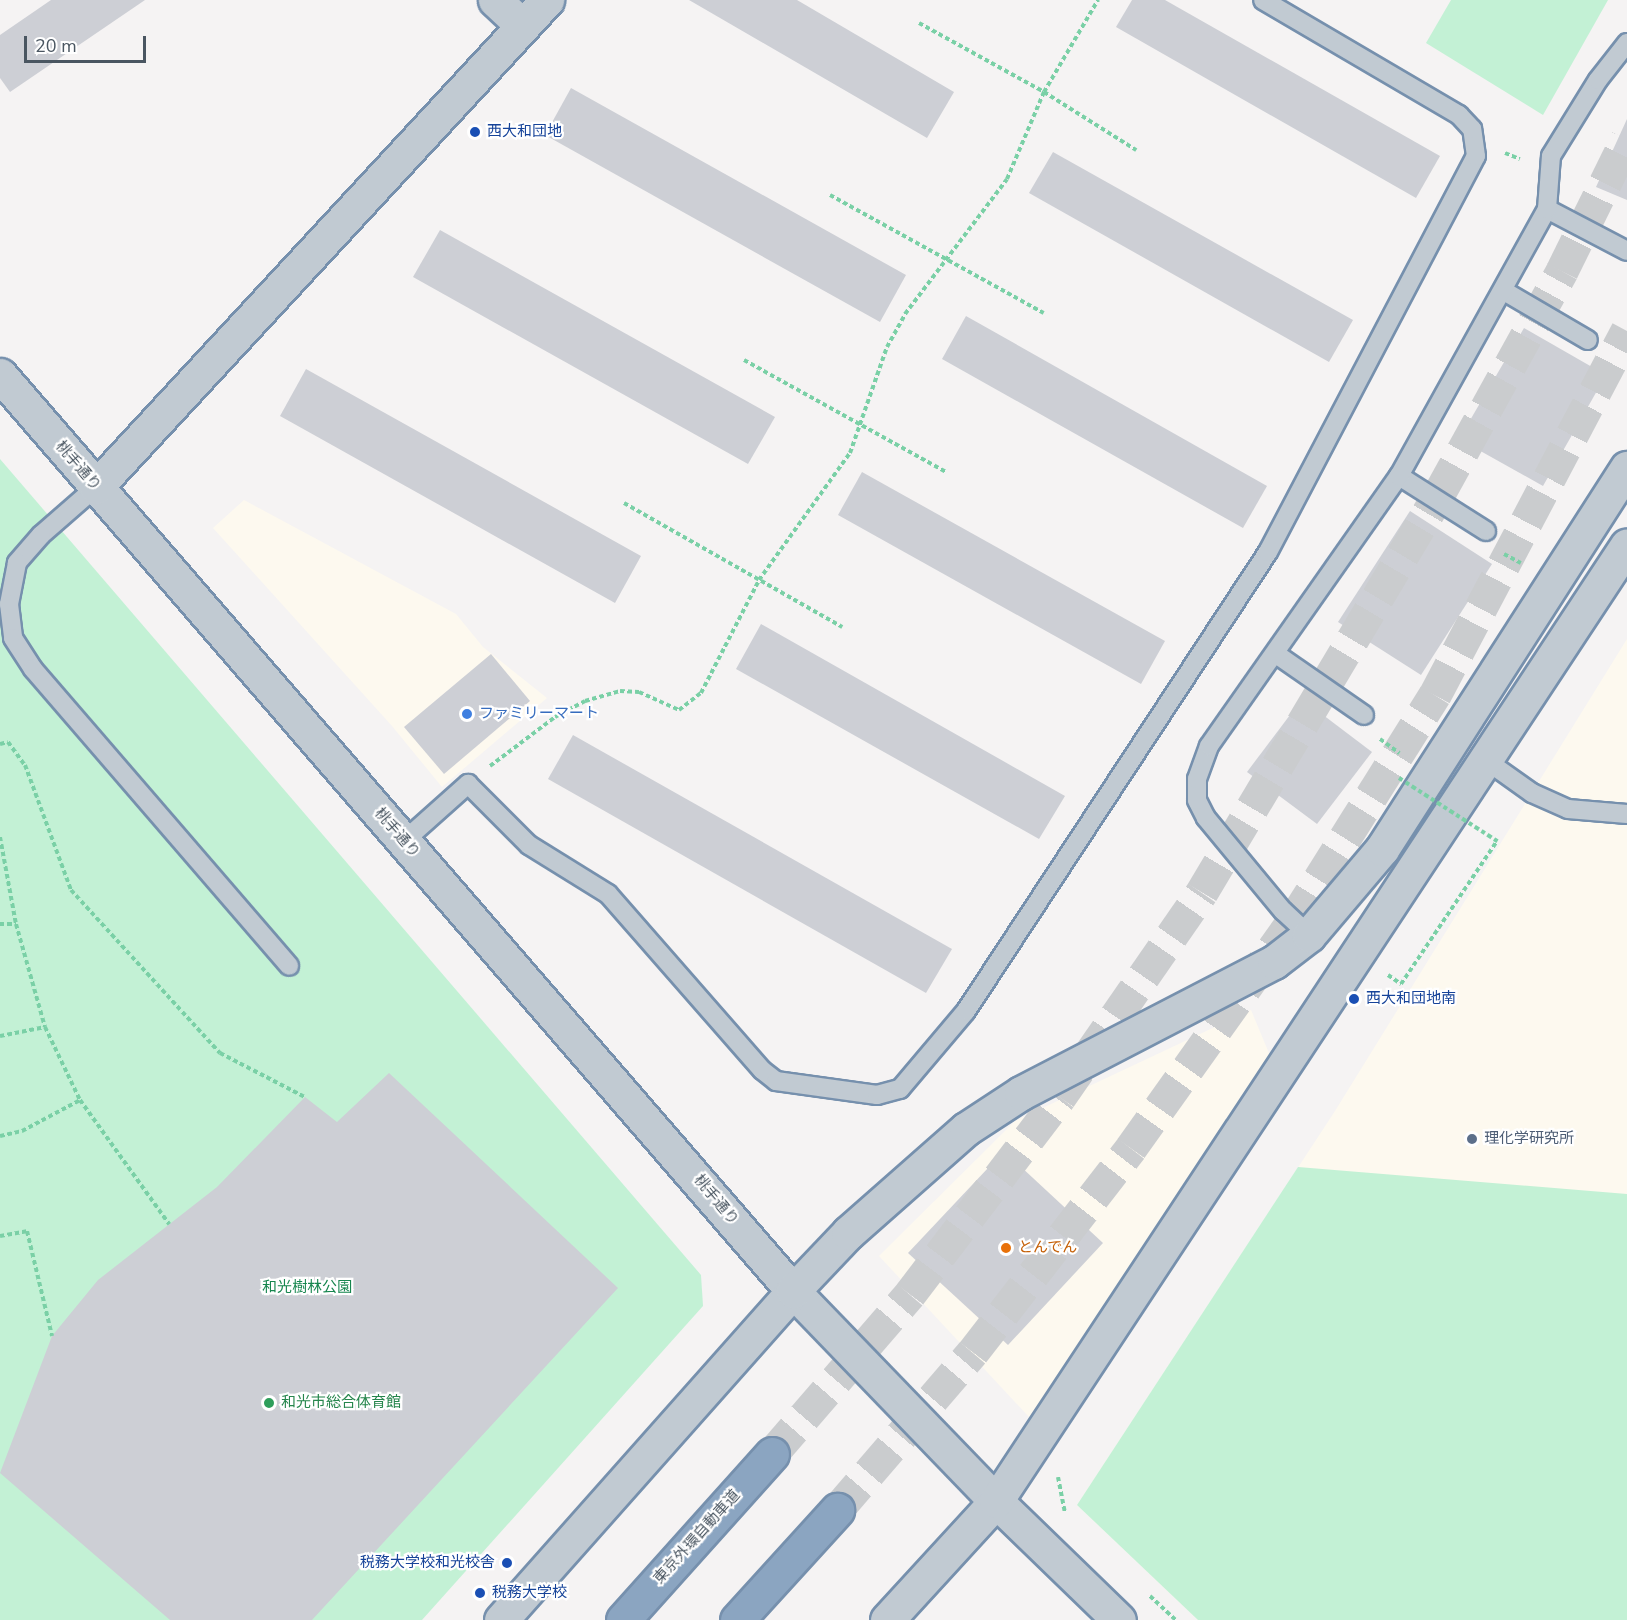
<!DOCTYPE html>
<html>
<head>
<meta charset="utf-8">
<style>
	body { margin:0 }
	#map { position:relative; width:1627px; height:1620px; overflow:hidden; background:#f5f3f3; font-family:"Nunito Sans","Noto Sans JP",sans-serif }
	div>[style] { position:absolute }
	.commercial>* { inset:0; background:#fdf9ef }
	.green>* { inset:0; background:#c3f1d5 }
	.building>* { inset:0; background:#cdcfd5 }
	.motorway-tunnel>* { height:33px; margin-top:-16.5px; transform-origin:0; background:repeating-linear-gradient(90deg,#caccce 0 33px,transparent 0 49px) }
	.path>* { height:4px; margin-top:-2px; transform-origin:0; background:repeating-linear-gradient(90deg,#7ad0a6 0 4.5px,transparent 0 7.5px) }
	.roads { filter:drop-shadow(2px 0 #7690ad) drop-shadow(-2px 0 #7690ad) drop-shadow(0 2px #7690ad) drop-shadow(0 -2px #7690ad) }
	.service>* { height:18px; margin:-9px; padding:0 9px; transform-origin:9px; border-radius:9px; background:#c1cad2 }
	.minor>* { height:33px; margin:-16.5px; padding:0 16.5px; transform-origin:16.5px; border-radius:16.5px; background:#c1cad2 }
	.tertiary>* { height:33px; margin:-16.5px; padding:0 16.5px; transform-origin:16.5px; border-radius:16.5px; background:#c1cad2 }
	.motorway>* { height:33px; margin:-16.5px; padding:0 16.5px; transform-origin:16.5px; border-radius:16.5px; background:#8ba5c1 }
	.path-bridge>* { height:4px; margin-top:-2px; transform-origin:0; background:repeating-linear-gradient(90deg,#7ad0a6 0 4.5px,transparent 0 7.5px) }
	.dots>* { width:16px; height:16px; translate:-50% -50%; box-sizing:border-box; border:3px solid #fff; border-radius:50% }
	span { translate:-50% -50%; white-space:nowrap; text-align:center; line-height:1.15; -webkit-text-stroke:4.5px #fff; paint-order:stroke }
	.transit-label { font-size:15px; color:#164399 }
	.left { translate:0 -50%; text-align:left }
	.right { translate:-100% -50%; text-align:right }
	.street-label { font-size:15px; color:#4a5661 }
	.shop-label { font-size:15px; color:#366cbe }
	.service-label { font-size:15px; color:#4e5e75 }
	.food-label { font-size:15px; color:#c56008 }
	.park-label { font-size:15px; color:#17864f }
	.leisure-label { font-size:15px; color:#27864d }
	.scale { position:absolute; left:24px; top:36px; width:122px; height:27px; box-sizing:border-box; border:3px solid #4a5661; border-top:0; padding-left:8px; font-size:18px; line-height:21px; white-space:nowrap; color:#4a5661; -webkit-text-stroke:4px #fff; paint-order:stroke }
</style>
</head>
<body>
<div id="map">
	<div class="commercial">
		<i style="clip-path:polygon(244px 500px,456px 614px,483px 647px,547px 698px,442px 787px,392px 726px,213px 528px)"></i>
		<i style="clip-path:polygon(1627px 639px,1627px 1620px,1198px 1620px,1077px 1505px,1335px 1111px)"></i>
		<i style="clip-path:polygon(1251px 1010px,1271px 1058px,1030px 1418px,879px 1256px,1015px 1121px)"></i>
	</div>
	<div class="green">
		<i style="clip-path:polygon(1451px 0,1608px 0,1543px 115px,1426px 43px)"></i>
		<i style="clip-path:polygon(0 459px,701px 1275px,703px 1306px,422px 1620px,0 1620px)"></i>
		<i style="clip-path:polygon(1298px 1167px,1627px 1194px,1627px 1620px,1198px 1620px,1077px 1505px)"></i>
	</div>
	<div class="building">
		<i style="clip-path:polygon(51px 0,145px 0,10px 92px,0 78px,0 35px)"></i>
		<i style="clip-path:polygon(689px 0,797px 0,954px 92px,927px 138px)"></i>
		<i style="clip-path:polygon(1132px 0,1165px 0,1440px 156px,1416px 198px,1116px 27px)"></i>
		<i style="clip-path:polygon(571px 88px,906px 275px,880px 322px,545px 135px)"></i>
		<i style="clip-path:polygon(1627px 119px,1627px 200px,1596px 187px)"></i>
		<i style="clip-path:polygon(1053px 152px,1353px 320px,1329px 362px,1029px 193px)"></i>
		<i style="clip-path:polygon(440px 230px,775px 417px,748px 464px,413px 277px)"></i>
		<i style="clip-path:polygon(966px 316px,1267px 486px,1243px 528px,942px 359px)"></i>
		<i style="clip-path:polygon(1524px 328px,1606px 375px,1543px 486px,1459px 439px)"></i>
		<i style="clip-path:polygon(306px 369px,641px 556px,615px 603px,280px 416px)"></i>
		<i style="clip-path:polygon(862px 472px,1165px 641px,1141px 684px,838px 515px)"></i>
		<i style="clip-path:polygon(1410px 511px,1492px 564px,1421px 675px,1338px 622px)"></i>
		<i style="clip-path:polygon(761px 624px,1065px 796px,1039px 839px,736px 669px)"></i>
		<i style="clip-path:polygon(491px 654px,530px 701px,444px 774px,404px 727px)"></i>
		<i style="clip-path:polygon(1302px 699px,1372px 752px,1317px 824px,1247px 772px)"></i>
		<i style="clip-path:polygon(573px 735px,952px 949px,926px 993px,548px 779px)"></i>
		<i style="clip-path:polygon(389px 1073px,618px 1288px,312px 1620px,170px 1620px,0 1473px,52px 1336px,98px 1280px,217px 1187px,305px 1097px,337px 1122px)"></i>
		<i style="clip-path:polygon(1004px 1151px,1103px 1243px,1008px 1345px,908px 1253px)"></i>
	</div>
	<div class="motorway-tunnel">
		<i style="left:772px;top:1454px;width:211px;rotate:-49.2deg"></i>
		<i style="left:910px;top:1294px;width:248px;rotate:-52.7deg"></i>
		<i style="left:1060px;top:1097px;width:249px;rotate:-55.3deg"></i>
		<i style="left:1202px;top:892px;width:463px;rotate:-59.2deg"></i>
		<i style="left:1439px;top:494px;width:255px;rotate:-61.1deg"></i>
		<i style="left:1562px;top:271px;width:147px;rotate:-63.8deg"></i>
		<i style="left:837px;top:1510px;width:208px;rotate:-49.3deg"></i>
		<i style="left:973px;top:1352px;width:258px;rotate:-52.2deg"></i>
		<i style="left:1131px;top:1148px;width:279px;rotate:-54.5deg"></i>
		<i style="left:1293px;top:921px;width:267px;rotate:-57.9deg"></i>
		<i style="left:1435px;top:695px;width:412px;rotate:-62.2deg"></i>
	</div>
	<div class="path">
		<i style="left:919px;top:23px;width:143px;rotate:28.9deg"></i>
		<i style="left:1044px;top:92px;width:109px;rotate:32.2deg"></i>
		<i style="left:1505px;top:153px;width:16px;rotate:22deg"></i>
		<i style="left:830px;top:195px;width:244px;rotate:28.9deg"></i>
		<i style="left:744px;top:360px;width:231px;rotate:29deg"></i>
		<i style="left:624px;top:503px;width:251px;rotate:29.6deg"></i>
		<i style="left:1504px;top:554px;width:19px;rotate:28deg"></i>
		<i style="left:1380px;top:739px;width:24px;rotate:36deg"></i>
		<i style="left:0;top:744px;width:8px;rotate:-14deg"></i>
		<i style="left:8px;top:742px;width:29px;rotate:54deg"></i>
		<i style="left:25px;top:765px;width:133px;rotate:69.8deg"></i>
		<i style="left:71px;top:890px;width:221px;rotate:47.6deg"></i>
		<i style="left:220px;top:1053px;width:96px;rotate:27.4deg"></i>
		<i style="left:490px;top:766px;width:81px;rotate:-37deg"></i>
		<i style="left:555px;top:717px;width:34px;rotate:-28deg"></i>
		<i style="left:585px;top:701px;width:36px;rotate:-16deg"></i>
		<i style="left:620px;top:691px;width:19px;rotate:3deg"></i>
		<i style="left:639px;top:692px;width:44px;rotate:24.2deg"></i>
		<i style="left:679px;top:710px;width:28px;rotate:-38deg"></i>
		<i style="left:701px;top:693px;width:127px;rotate:-62.8deg"></i>
		<i style="left:759px;top:580px;width:156px;rotate:-54.4deg"></i>
		<i style="left:850px;top:453px;width:112px;rotate:-70.8deg"></i>
		<i style="left:887px;top:347px;width:38px;rotate:-61deg"></i>
		<i style="left:905px;top:314px;width:169px;rotate:-52.9deg"></i>
		<i style="left:1007px;top:179px;width:95px;rotate:-67deg"></i>
		<i style="left:1044px;top:92px;width:107px;rotate:-59.6deg"></i>
		<i style="left:0;top:837px;width:88px;rotate:79.6deg"></i>
		<i style="left:16px;top:924px;width:107px;rotate:74.3deg"></i>
		<i style="left:45px;top:1027px;width:81px;rotate:64.4deg"></i>
		<i style="left:80px;top:1100px;width:153px;rotate:54.3deg"></i>
		<i style="left:0;top:924px;width:16px"></i>
		<i style="left:1388px;top:975px;width:16px;rotate:35deg"></i>
		<i style="left:1401px;top:984px;width:172px;rotate:-56.1deg"></i>
		<i style="left:0;top:1036px;width:46px;rotate:-11.3deg"></i>
		<i style="left:0;top:1136px;width:23px;rotate:-13deg"></i>
		<i style="left:22px;top:1131px;width:66px;rotate:-28.1deg"></i>
		<i style="left:0;top:1236px;width:27px;rotate:-10deg"></i>
		<i style="left:27px;top:1231px;width:108px;rotate:76.6deg"></i>
		<i style="left:1058px;top:1477px;width:37px;rotate:79deg"></i>
		<i style="left:1150px;top:1596px;width:35px;rotate:43deg"></i>
	</div>
	<div class="roads">
		<div class="service">
			<i style="left:1547px;top:209px;width:90px;rotate:27.7deg"></i>
			<i style="left:1504px;top:291px;width:97px;rotate:30.3deg"></i>
			<i style="left:1399px;top:476px;width:103px;rotate:32.3deg"></i>
			<i style="left:96px;top:487px;width:73px;rotate:138.9deg"></i>
			<i style="left:41px;top:535px;width:37px;rotate:131deg"></i>
			<i style="left:17px;top:563px;width:42px;rotate:101deg"></i>
			<i style="left:9px;top:604px;width:34px;rotate:83deg"></i>
			<i style="left:13px;top:638px;width:37px;rotate:57deg"></i>
			<i style="left:33px;top:669px;width:392px;rotate:49.2deg"></i>
			<i style="left:1276px;top:654px;width:107px;rotate:34.7deg"></i>
			<i style="left:1487px;top:761px;width:55px;rotate:35.4deg"></i>
			<i style="left:1532px;top:793px;width:39px;rotate:24deg"></i>
			<i style="left:1568px;top:809px;width:59px;rotate:4.8deg"></i>
			<i style="left:404px;top:841px;width:86px;rotate:-41.7deg"></i>
			<i style="left:468px;top:784px;width:86px;rotate:45deg"></i>
			<i style="left:529px;top:845px;width:93px;rotate:31.8deg"></i>
			<i style="left:608px;top:894px;width:234px;rotate:48.8deg"></i>
			<i style="left:762px;top:1070px;width:18px;rotate:38deg"></i>
			<i style="left:776px;top:1081px;width:102px;rotate:7.9deg"></i>
			<i style="left:877px;top:1095px;width:24px;rotate:-15deg"></i>
			<i style="left:900px;top:1089px;width:102px;rotate:-49.8deg"></i>
			<i style="left:966px;top:1011px;width:549px;rotate:-56.66deg"></i>
			<i style="left:1268px;top:552px;width:447px;rotate:-62.3deg"></i>
			<i style="left:1476px;top:156px;width:27px;rotate:-98deg"></i>
			<i style="left:1472px;top:129px;width:19px;rotate:-133deg"></i>
			<i style="left:1459px;top:115px;width:227px;rotate:-149.6deg"></i>
			<i style="left:1309px;top:935px;width:35px;rotate:-137deg"></i>
			<i style="left:1283px;top:911px;width:121px;rotate:-129.6deg"></i>
			<i style="left:1206px;top:818px;width:20px;rotate:-117deg"></i>
			<i style="left:1197px;top:800px;width:21px;rotate:-90deg"></i>
			<i style="left:1197px;top:779px;width:35px;rotate:-70deg"></i>
			<i style="left:1209px;top:746px;width:330px;rotate:-54.9deg"></i>
			<i style="left:1399px;top:476px;width:305px;rotate:-61deg"></i>
			<i style="left:1547px;top:209px;width:53px;rotate:-85.7deg"></i>
			<i style="left:1551px;top:156px;width:89px;rotate:-58.3deg"></i>
			<i style="left:1598px;top:80px;width:47px;rotate:-51.9deg"></i>
		</div>
		<div class="minor">
			<i style="left:495px;top:0;width:38px;rotate:43deg"></i>
		</div>
		<div class="tertiary">
			<i style="left:0;top:375px;width:1212px;rotate:49.12deg"></i>
			<i style="left:793px;top:1291px;width:292px;rotate:46deg"></i>
			<i style="left:996px;top:1501px;width:171px;rotate:44.1deg"></i>
			<i style="left:96px;top:487px;width:664px;rotate:-47.2deg"></i>
			<i style="left:501px;top:1620px;width:440px;rotate:-48.4deg"></i>
			<i style="left:793px;top:1291px;width:80px;rotate:-46.5deg"></i>
			<i style="left:848px;top:1233px;width:157px;rotate:-41.4deg"></i>
			<i style="left:966px;top:1129px;width:66px;rotate:-33.2deg"></i>
			<i style="left:1021px;top:1093px;width:285px;rotate:-27.4deg"></i>
			<i style="left:1274px;top:962px;width:44px;rotate:-37.6deg"></i>
			<i style="left:1309px;top:935px;width:113px;rotate:-49.7deg"></i>
			<i style="left:1382px;top:849px;width:453px;rotate:-57.3deg"></i>
			<i style="left:887px;top:1620px;width:161px;rotate:-47.5deg"></i>
			<i style="left:996px;top:1501px;width:1145px;rotate:-56.57deg"></i>
		</div>
		<div class="motorway">
			<i style="left:623px;top:1620px;width:223px;rotate:-48.1deg"></i>
			<i style="left:737px;top:1620px;width:149px;rotate:-47.7deg"></i>
		</div>
	</div>
	<div class="path-bridge">
		<i style="left:1399px;top:778px;width:117px;rotate:32.7deg"></i>
	</div>
	<div class="dots">
		<i style="left:475px;top:132px;background:#1a4fb4"></i>
		<i style="left:467px;top:714px;background:#3f7fe0"></i>
		<i style="left:1354px;top:999px;background:#1a4fb4"></i>
		<i style="left:1472px;top:1139px;background:#5c6f8a"></i>
		<i style="left:1006px;top:1248px;background:#e8710a"></i>
		<i style="left:269px;top:1403px;background:#2e9e5b"></i>
		<i style="left:507px;top:1563px;background:#1a4fb4"></i>
		<i style="left:480px;top:1593px;background:#1a4fb4"></i>
	</div>
	<div class="transit-label">
		<span class="left" style="left:487px;top:132px">西大和団地</span>
		<span class="left" style="left:1366px;top:999px">西大和団地南</span>
		<span class="right" style="left:495px;top:1563px">税務大学校和光校舎</span>
		<span class="left" style="left:492px;top:1593px">税務大学校</span>
	</div>
	<div class="street-label">
		<span style="left:78px;top:466px;rotate:49deg">桃手通り</span>
		<span style="left:397px;top:833px;rotate:49deg">桃手通り</span>
		<span style="left:716px;top:1200px;rotate:50deg">桃手通り</span>
		<span style="left:697px;top:1537px;rotate:-48deg">東京外環自動車道</span>
	</div>
	<div class="shop-label">
		<span class="left" style="left:479px;top:714px">ファミリーマート</span>
	</div>
	<div class="service-label">
		<span class="left" style="left:1484px;top:1139px">理化学研究所</span>
	</div>
	<div class="food-label">
		<span class="left" style="left:1018px;top:1248px">とんでん</span>
	</div>
	<div class="park-label">
		<span style="left:307px;top:1288px">和光樹林公園</span>
	</div>
	<div class="leisure-label">
		<span class="left" style="left:281px;top:1403px">和光市総合体育館</span>
	</div>
	<div class="scale">20 m</div>
</div>
</body>
</html>
